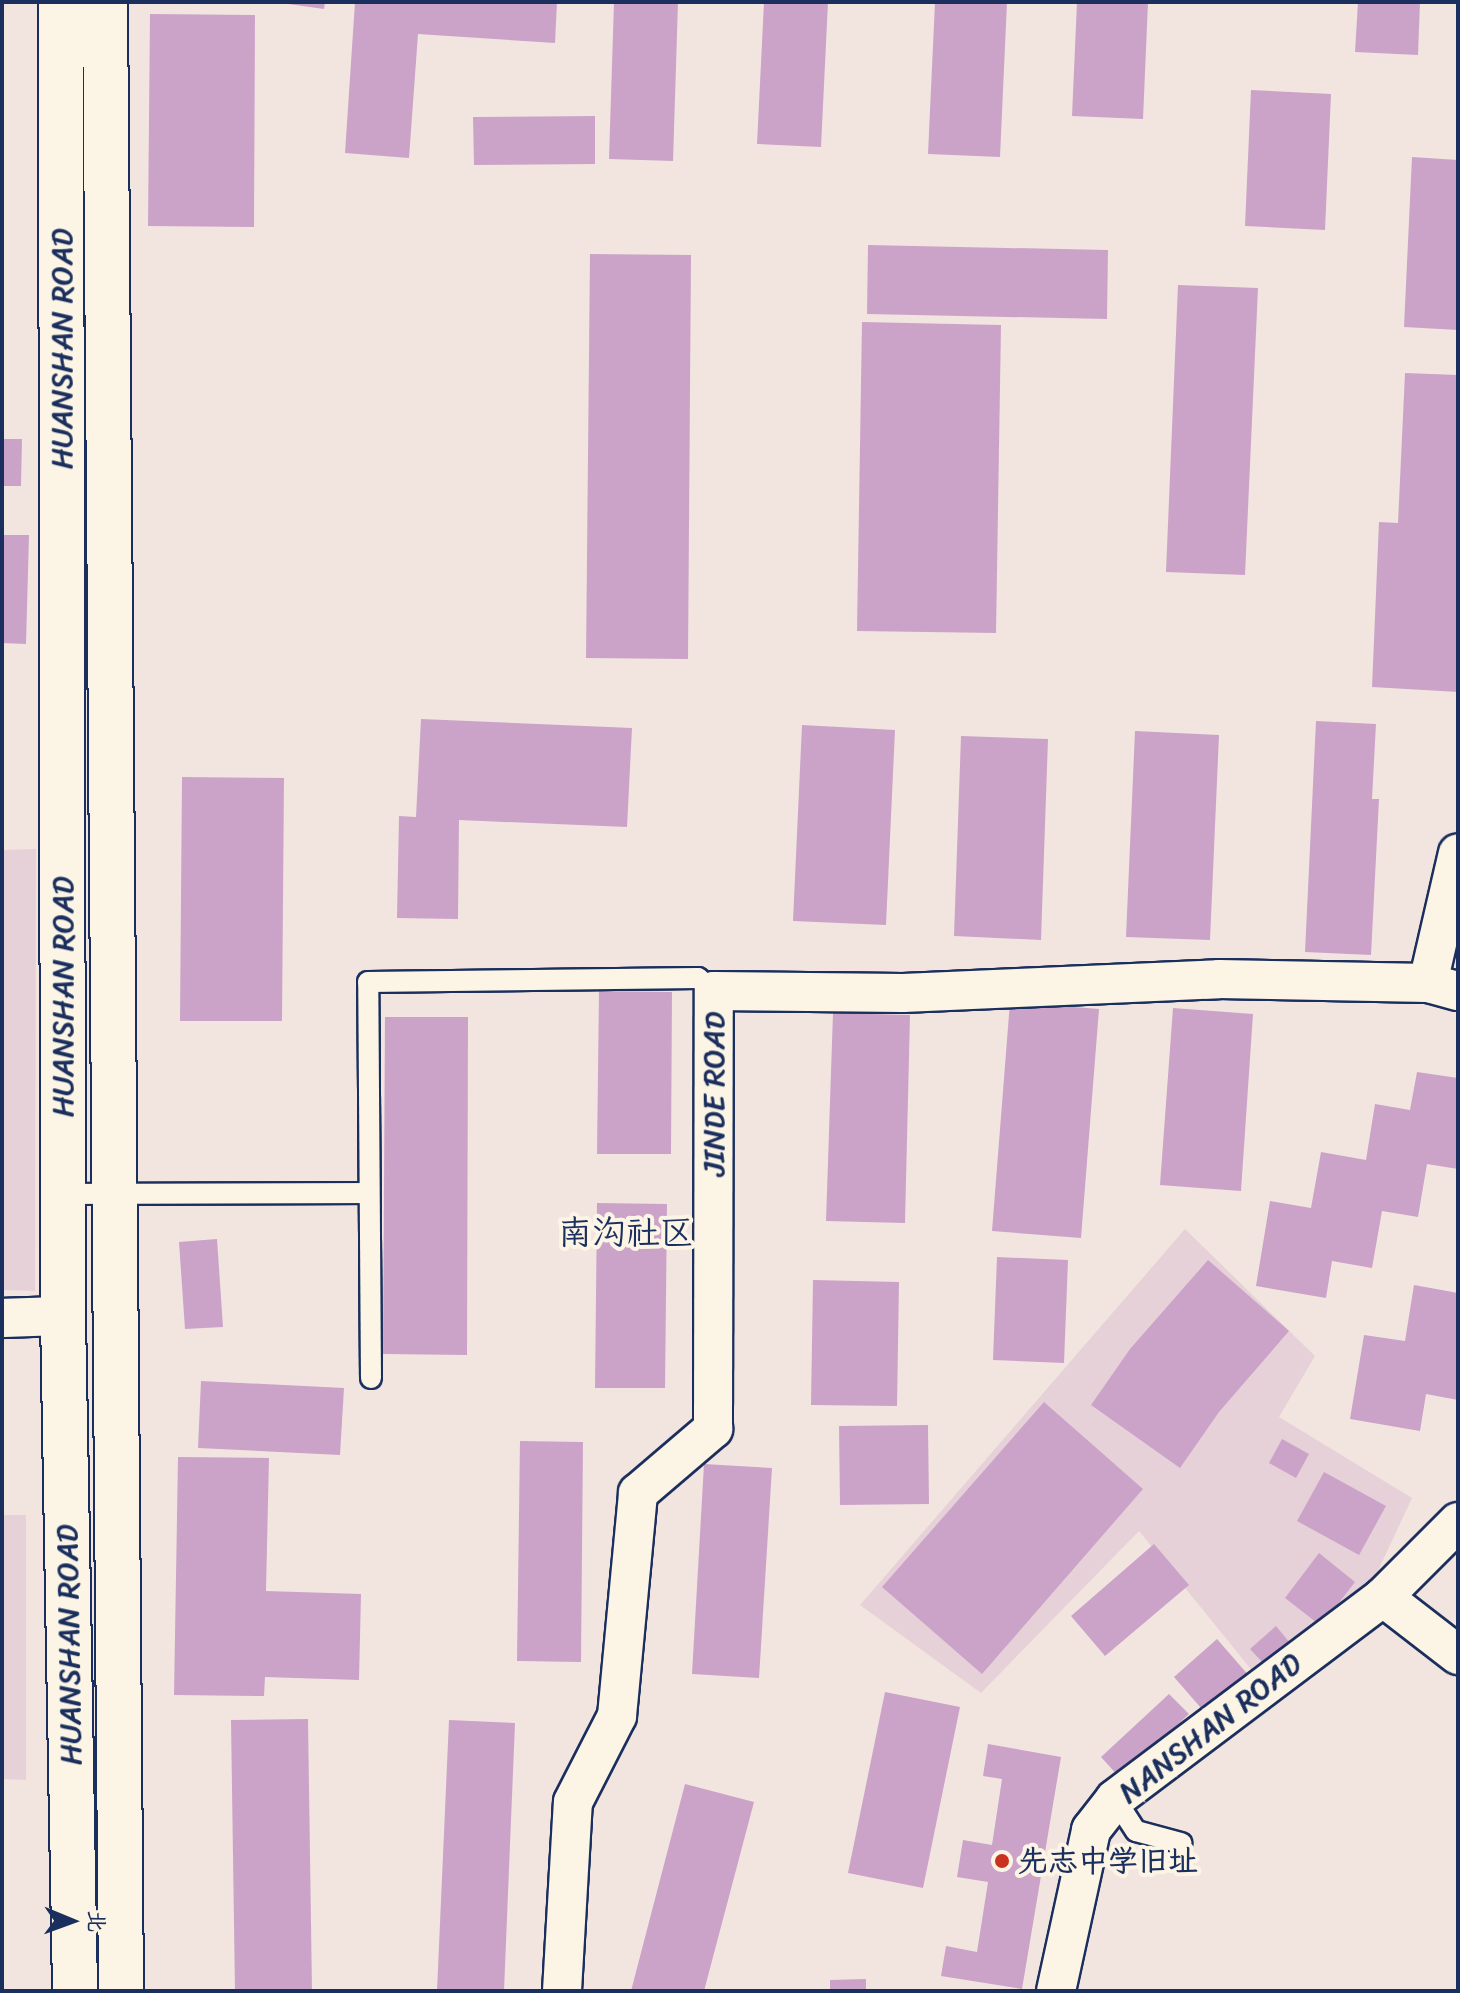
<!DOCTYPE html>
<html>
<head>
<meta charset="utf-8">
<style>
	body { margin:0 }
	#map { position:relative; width:1460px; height:1993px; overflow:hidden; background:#f2e5df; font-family:Sriracha,"LXGW WenKai TC",sans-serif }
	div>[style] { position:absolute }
	.built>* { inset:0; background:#e6d1d8 }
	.building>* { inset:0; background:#cba3c9 }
	.roads { filter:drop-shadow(2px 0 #1b2f5e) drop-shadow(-2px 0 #1b2f5e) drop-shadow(0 2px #1b2f5e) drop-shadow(0 -2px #1b2f5e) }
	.lane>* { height:20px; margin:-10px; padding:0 10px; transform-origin:10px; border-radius:10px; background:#fcf5e5 }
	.street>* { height:38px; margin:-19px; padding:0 19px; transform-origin:19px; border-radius:19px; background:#fcf5e5 }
	.secondary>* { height:44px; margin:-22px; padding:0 22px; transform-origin:22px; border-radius:22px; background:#fcf5e5 }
	.dots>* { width:22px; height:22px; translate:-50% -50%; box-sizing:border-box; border:4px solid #fcf5e5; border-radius:50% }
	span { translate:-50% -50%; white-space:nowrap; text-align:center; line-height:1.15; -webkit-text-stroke:8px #fcf5e5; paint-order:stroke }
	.street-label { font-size:30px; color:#1b2f5e }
	.poi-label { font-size:30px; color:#1b2f5e; font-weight:700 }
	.left { translate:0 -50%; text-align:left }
	.quarter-label { font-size:34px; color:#1b2f5e }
	.frame { position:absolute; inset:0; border:4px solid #1b2f5e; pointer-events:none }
	.north { position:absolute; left:32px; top:1881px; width:80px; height:80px; -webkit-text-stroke:6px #fcf5e5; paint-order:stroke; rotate:91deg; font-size:22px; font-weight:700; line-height:32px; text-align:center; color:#1b2f5e }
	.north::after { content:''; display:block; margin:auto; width:28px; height:36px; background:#1b2f5e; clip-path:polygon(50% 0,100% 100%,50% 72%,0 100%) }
</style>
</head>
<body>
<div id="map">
	<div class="built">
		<i style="clip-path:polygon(36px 849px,35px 1291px,2px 1290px,2px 850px)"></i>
		<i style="clip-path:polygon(1185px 1229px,1315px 1356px,1279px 1417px,1412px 1498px,1370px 1588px,1258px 1678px,1139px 1531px,981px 1693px,860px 1605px)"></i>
		<i style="clip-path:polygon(2px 1515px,26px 1515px,26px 1780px,2px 1779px)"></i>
	</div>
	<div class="building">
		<i style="clip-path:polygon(274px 2px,325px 2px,324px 9px)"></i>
		<i style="clip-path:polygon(355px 2px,557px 2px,555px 43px,418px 34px,409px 158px,345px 153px)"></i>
		<i style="clip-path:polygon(614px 2px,678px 2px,673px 161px,609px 159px)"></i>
		<i style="clip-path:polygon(764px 2px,828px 2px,821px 147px,757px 144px)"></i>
		<i style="clip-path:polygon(935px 2px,1007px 2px,1000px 157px,928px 154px)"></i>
		<i style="clip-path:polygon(1077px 2px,1148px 2px,1143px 119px,1072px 116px)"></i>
		<i style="clip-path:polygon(1358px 2px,1420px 2px,1418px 55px,1355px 52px)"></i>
		<i style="clip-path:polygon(150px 14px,255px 15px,254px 227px,148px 226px)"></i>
		<i style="clip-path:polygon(1251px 90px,1331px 94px,1325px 230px,1245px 226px)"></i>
		<i style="clip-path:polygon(595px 116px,595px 164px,474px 165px,473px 117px)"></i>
		<i style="clip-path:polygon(1412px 157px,1458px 160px,1458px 330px,1404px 327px)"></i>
		<i style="clip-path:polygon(868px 245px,1108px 250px,1107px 319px,867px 314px)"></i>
		<i style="clip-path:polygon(590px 254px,691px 255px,688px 659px,586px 658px)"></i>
		<i style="clip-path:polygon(1178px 285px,1258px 288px,1245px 575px,1166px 572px)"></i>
		<i style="clip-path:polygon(862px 322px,1001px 325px,996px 633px,857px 631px)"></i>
		<i style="clip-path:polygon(1405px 373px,1458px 375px,1458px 692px,1372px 687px,1379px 522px,1398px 523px)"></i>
		<i style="clip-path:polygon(2px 439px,22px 439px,21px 486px,2px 486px)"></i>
		<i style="clip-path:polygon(2px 535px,29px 535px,26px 644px,2px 643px)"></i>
		<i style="clip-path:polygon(421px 719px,632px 728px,627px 827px,459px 820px,458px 919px,397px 918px,399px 816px,416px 817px)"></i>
		<i style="clip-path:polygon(1316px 721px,1376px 724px,1372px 799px,1379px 799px,1371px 955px,1305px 952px)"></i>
		<i style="clip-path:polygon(802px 725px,895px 730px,886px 925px,793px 921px)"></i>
		<i style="clip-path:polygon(1135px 731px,1219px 735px,1210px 940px,1126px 937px)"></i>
		<i style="clip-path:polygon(961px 736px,1048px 739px,1041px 940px,954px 936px)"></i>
		<i style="clip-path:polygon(182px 777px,284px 778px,282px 1021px,180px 1021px)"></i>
		<i style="clip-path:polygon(599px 991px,672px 992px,671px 1154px,597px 1154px)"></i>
		<i style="clip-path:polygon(1010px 1002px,1099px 1009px,1081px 1238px,992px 1231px)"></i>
		<i style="clip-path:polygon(1173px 1008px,1253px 1014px,1241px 1191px,1160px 1185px)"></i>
		<i style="clip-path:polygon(833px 1013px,910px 1015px,905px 1223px,826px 1221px)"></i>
		<i style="clip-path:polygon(385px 1017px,468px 1017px,467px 1355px,383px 1354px)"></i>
		<i style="clip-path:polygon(1417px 1072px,1458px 1078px,1458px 1169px,1427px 1164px,1418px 1217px,1382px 1211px,1372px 1268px,1332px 1261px,1326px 1298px,1256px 1286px,1270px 1201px,1311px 1208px,1321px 1152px,1366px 1160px,1375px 1104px,1410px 1110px)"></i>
		<i style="clip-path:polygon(597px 1203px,667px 1204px,665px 1388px,595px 1388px)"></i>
		<i style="clip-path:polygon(217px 1239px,223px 1327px,185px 1329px,179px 1242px)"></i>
		<i style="clip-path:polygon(997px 1257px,1068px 1260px,1064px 1363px,993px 1360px)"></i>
		<i style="clip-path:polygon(1208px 1260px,1289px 1331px,1219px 1412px,1180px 1468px,1091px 1405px,1130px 1349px)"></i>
		<i style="clip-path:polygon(813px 1280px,899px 1282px,897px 1406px,811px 1405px)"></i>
		<i style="clip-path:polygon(1414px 1285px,1458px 1293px,1458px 1400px,1426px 1394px,1420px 1431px,1350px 1419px,1364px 1335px,1405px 1341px)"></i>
		<i style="clip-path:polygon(201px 1381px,344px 1388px,340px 1455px,198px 1448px)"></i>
		<i style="clip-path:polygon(1044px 1402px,1143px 1489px,982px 1674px,882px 1587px)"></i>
		<i style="clip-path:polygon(928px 1425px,929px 1504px,840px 1505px,839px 1426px)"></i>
		<i style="clip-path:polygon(1282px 1439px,1309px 1454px,1296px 1478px,1269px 1463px)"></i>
		<i style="clip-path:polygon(520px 1441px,583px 1442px,581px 1662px,517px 1661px)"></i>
		<i style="clip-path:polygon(178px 1457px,269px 1458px,266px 1591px,361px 1594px,359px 1680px,265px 1677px,264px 1696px,174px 1695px)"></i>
		<i style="clip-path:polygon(704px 1464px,772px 1468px,759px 1678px,692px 1674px)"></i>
		<i style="clip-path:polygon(1324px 1472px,1386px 1506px,1359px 1555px,1297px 1521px)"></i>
		<i style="clip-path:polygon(1154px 1544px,1189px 1585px,1105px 1656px,1071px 1616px)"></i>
		<i style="clip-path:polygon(1319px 1553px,1355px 1582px,1321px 1626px,1285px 1598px)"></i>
		<i style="clip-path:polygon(1276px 1626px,1290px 1643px,1265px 1665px,1250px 1649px)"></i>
		<i style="clip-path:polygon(1217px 1639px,1250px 1677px,1207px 1715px,1174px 1677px)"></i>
		<i style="clip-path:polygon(885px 1692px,960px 1707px,923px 1888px,848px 1873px)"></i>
		<i style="clip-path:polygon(1169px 1694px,1189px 1714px,1120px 1778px,1101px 1757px)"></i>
		<i style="clip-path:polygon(308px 1719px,312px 1991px,235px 1991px,231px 1720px)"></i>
		<i style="clip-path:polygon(449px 1720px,515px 1723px,504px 1991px,437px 1991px)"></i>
		<i style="clip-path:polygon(988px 1744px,1061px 1757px,1022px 1989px,941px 1976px,946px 1946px,977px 1952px,988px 1882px,957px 1877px,963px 1840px,992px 1845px,1002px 1779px,983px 1776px)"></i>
		<i style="clip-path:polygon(685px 1784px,754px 1802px,704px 1991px,631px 1991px)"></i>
		<i style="clip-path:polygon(866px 1979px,866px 1991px,830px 1991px,830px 1980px)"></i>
	</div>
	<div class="roads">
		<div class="lane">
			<i style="left:63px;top:1194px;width:306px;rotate:-0.2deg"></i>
			<i style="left:371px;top:1378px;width:396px;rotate:-90.4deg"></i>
			<i style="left:368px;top:982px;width:330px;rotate:-0.7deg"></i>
			<i style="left:698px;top:978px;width:21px;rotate:39deg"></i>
			<i style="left:1115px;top:1799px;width:38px;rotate:57deg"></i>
			<i style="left:1136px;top:1831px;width:47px;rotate:14.9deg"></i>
		</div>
		<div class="street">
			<i style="left:1428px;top:983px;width:133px;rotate:-77deg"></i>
			<i style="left:2px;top:1318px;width:61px;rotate:-1.9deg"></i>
			<i style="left:1383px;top:1597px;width:95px;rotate:37.7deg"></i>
			<i style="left:562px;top:1991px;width:189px;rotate:-86.7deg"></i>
			<i style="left:573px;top:1802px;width:97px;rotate:-62.9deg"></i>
			<i style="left:617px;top:1716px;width:224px;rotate:-84.6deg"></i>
			<i style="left:638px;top:1493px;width:99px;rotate:-40.5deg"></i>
			<i style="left:713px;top:1429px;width:438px;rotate:-89.9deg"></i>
			<i style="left:714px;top:991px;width:189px;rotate:0.6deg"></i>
			<i style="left:903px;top:993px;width:316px;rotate:-2.5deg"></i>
			<i style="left:1219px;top:979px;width:209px;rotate:1.1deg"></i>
			<i style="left:1428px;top:983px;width:31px;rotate:15deg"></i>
			<i style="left:1056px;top:1991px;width:165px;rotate:-77.7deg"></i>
			<i style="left:1091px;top:1830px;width:39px;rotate:-52deg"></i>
			<i style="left:1115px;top:1799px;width:336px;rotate:-37deg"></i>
			<i style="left:1383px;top:1597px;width:106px;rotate:-45deg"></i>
		</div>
		<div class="secondary">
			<i style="left:61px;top:2px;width:1314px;rotate:89.91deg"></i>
			<i style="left:63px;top:1316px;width:675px;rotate:88.98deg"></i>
			<i style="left:105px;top:2px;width:1989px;rotate:89.54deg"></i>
		</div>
	</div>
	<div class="dots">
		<i style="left:1002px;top:1861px;background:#c8321e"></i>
	</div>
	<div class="street-label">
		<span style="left:62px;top:349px;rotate:-90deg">HUANSHAN ROAD</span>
		<span style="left:63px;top:997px;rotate:-90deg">HUANSHAN ROAD</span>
		<span style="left:714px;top:1094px;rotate:-90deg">JINDE ROAD</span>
		<span style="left:69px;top:1645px;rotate:-91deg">HUANSHAN ROAD</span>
		<span style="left:1210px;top:1728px;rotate:-38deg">NANSHAN ROAD</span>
	</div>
	<div class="poi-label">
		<span class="left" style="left:1018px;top:1861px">先志中学旧址</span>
	</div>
	<div class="quarter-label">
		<span style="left:626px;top:1234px">南沟社区</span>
	</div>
	<div class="frame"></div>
	<div class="north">北</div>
</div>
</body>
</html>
